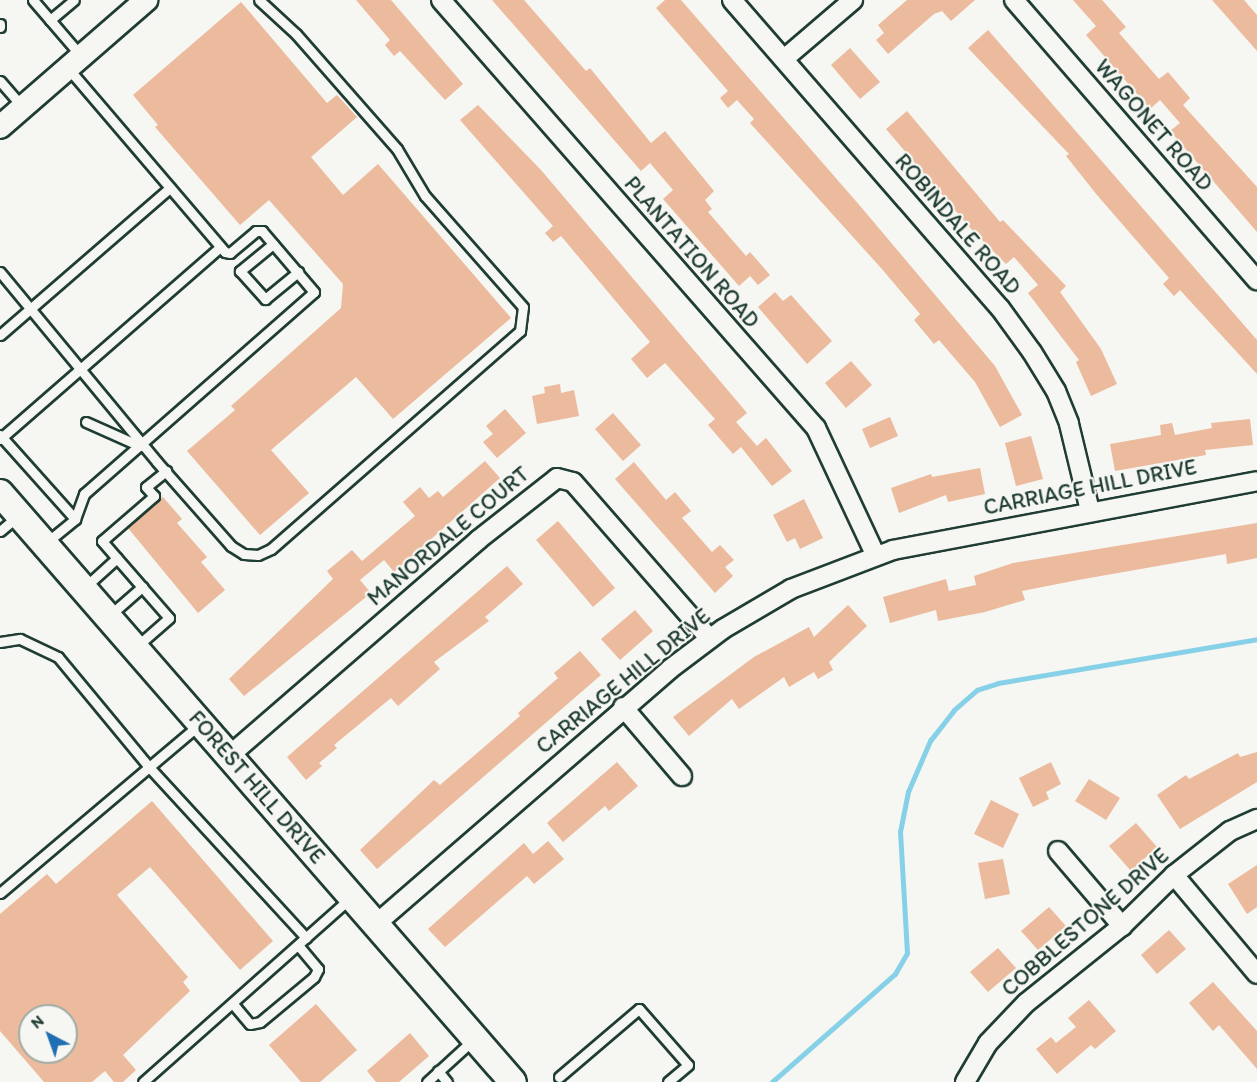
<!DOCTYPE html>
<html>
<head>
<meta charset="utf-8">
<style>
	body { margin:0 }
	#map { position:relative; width:1257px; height:1082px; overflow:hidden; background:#f6f6f2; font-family:Itim,sans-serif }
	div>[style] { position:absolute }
	.stream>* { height:4.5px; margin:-2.25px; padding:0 2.25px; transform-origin:2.25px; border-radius:2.25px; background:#87d1e8 }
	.building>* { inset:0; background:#ecba9d }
	.roads { filter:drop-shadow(2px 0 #1f3d34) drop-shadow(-2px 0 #1f3d34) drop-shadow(0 2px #1f3d34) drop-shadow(0 -2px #1f3d34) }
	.service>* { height:9px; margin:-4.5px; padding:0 4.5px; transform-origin:4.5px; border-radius:4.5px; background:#f6f6f2 }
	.minor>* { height:18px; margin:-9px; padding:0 9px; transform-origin:9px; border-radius:9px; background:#f6f6f2 }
	.tertiary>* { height:22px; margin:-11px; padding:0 11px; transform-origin:11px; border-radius:11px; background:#f6f6f2 }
	.secondary>* { height:26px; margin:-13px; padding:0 13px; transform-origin:13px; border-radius:13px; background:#f6f6f2 }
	span { translate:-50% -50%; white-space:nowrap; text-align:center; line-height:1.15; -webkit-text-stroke:4.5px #f6f6f2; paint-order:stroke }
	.street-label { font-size:22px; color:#1f3d34 }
	.north { position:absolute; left:18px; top:1004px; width:60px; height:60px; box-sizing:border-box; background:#f6f6f2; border:2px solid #a0aca6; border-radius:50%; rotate:319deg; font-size:16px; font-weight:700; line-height:24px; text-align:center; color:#1f3d34 }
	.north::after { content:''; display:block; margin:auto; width:21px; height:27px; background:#1f6fb2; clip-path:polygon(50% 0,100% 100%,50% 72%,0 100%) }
</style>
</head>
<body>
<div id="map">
	<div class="stream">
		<i style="left:772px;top:1082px;width:164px;rotate:-41.3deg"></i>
		<i style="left:895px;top:974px;width:24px;rotate:-60deg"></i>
		<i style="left:907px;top:953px;width:121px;rotate:-93.3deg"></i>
		<i style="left:900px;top:832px;width:41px;rotate:-78.7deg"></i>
		<i style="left:908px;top:792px;width:56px;rotate:-66.7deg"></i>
		<i style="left:930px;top:741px;width:39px;rotate:-52deg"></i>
		<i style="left:954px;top:710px;width:30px;rotate:-41deg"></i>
		<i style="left:977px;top:690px;width:22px;rotate:-18deg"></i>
		<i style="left:998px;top:683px;width:263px;rotate:-9.6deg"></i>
	</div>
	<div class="building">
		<i style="clip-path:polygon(356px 0,391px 0,463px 84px,445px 100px,400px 51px,394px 56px,385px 45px,390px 40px)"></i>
		<i style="clip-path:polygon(492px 0,524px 0,586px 71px,590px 68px,651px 143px,665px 131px,714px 191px,705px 200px,712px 209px,708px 212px,746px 256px,750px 252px,770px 275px,758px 285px,750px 276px,739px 286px,663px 199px,673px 190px,650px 163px,641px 171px)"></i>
		<i style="clip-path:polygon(665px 0,681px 0,861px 207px,995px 366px,1022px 415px,1000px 427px,975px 382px,939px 340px,934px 344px,914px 320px,920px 314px,881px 268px,750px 123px,754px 119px,737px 100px,728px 108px,720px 98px,728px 91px,656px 8px)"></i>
		<i style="clip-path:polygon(907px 0,975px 0,951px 21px,942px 11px,934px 14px,888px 54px,876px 40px,884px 33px,878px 25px)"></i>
		<i style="clip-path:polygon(1073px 0,1102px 0,1126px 27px,1119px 33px,1159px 79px,1168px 72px,1190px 98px,1183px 105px,1257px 187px,1257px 232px,1170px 131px,1180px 123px,1160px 100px,1150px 109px,1086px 35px,1096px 26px)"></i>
		<i style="clip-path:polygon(1212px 0,1244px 0,1257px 15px,1257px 51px)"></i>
		<i style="clip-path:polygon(241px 2px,327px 103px,337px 95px,357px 117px,311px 157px,343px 195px,378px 164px,511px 318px,393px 419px,356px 377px,271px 450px,309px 493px,260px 535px,187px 451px,235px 410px,231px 406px,341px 308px,343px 284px,269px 200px,240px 225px,155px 127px,158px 125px,133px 95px)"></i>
		<i style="clip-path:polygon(988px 30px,1257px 340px,1257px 374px,1180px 290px,1174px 296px,1163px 284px,1169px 278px,1097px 195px,1066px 156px,1069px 154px,968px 48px)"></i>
		<i style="clip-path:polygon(850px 48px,880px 82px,860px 99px,831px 65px)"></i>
		<i style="clip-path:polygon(478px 105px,541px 170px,731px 394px,747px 413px,736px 422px,757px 446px,766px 438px,792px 471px,772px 486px,741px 447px,733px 454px,708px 425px,715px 419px,665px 363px,647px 378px,631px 359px,650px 342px,561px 236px,553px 242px,545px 233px,553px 226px,460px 120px)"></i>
		<i style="clip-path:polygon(907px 111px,1000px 222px,1003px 220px,1066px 286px,1060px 292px,1101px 349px,1117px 384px,1091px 396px,1076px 362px,1079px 360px,1028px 293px,1038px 285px,1014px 257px,1006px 264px,972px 230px,886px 129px)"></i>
		<i style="clip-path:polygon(775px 292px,783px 301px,791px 295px,832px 341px,807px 364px,758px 307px)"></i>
		<i style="clip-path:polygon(851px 361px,872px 385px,846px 408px,825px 383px)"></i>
		<i style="clip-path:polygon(560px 384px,561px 393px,574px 390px,579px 416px,537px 424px,532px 396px,545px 393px,544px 387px)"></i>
		<i style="clip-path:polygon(505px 409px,526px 433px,497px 458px,483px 442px,493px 434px,486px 426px)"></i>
		<i style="clip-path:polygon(613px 413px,641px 445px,623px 461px,595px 429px)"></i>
		<i style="clip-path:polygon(890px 417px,898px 436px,870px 448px,862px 429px)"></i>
		<i style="clip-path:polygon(1250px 419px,1253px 445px,1205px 450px,1206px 455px,1115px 471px,1110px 444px,1161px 435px,1160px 425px,1172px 423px,1175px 435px,1212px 428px,1211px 423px)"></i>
		<i style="clip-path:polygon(1031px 436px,1043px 479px,1016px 486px,1005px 443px)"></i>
		<i style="clip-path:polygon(485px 461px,500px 478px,394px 572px,384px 560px,360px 580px,371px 593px,244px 696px,229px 679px,333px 579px,327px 571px,352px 550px,362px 561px,415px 516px,403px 502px,420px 487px,429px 498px,438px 491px,443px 497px)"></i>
		<i style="clip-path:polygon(634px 462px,666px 500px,675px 492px,691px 511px,682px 518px,712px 552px,720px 545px,734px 560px,725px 567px,733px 576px,715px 593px,615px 479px)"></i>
		<i style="clip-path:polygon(980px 468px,985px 494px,948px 502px,946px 495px,899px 513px,891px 488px,931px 474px,932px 477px)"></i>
		<i style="clip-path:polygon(163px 497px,182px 519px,177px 523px,207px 557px,201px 562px,225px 590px,198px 613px,128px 528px)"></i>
		<i style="clip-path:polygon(804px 499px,823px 538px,800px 549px,795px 538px,787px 542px,773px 515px)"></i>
		<i style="clip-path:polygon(558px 521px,615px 588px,593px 607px,536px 540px)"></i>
		<i style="clip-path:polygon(1257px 523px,1257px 558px,1227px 564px,1226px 554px,1078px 580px,1022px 591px,1025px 600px,985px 612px,938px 621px,936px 610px,890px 623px,883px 597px,946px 579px,949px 591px,976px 585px,974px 576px,1013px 563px)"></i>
		<i style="clip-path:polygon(507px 566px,523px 584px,485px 617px,489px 621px,434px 662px,440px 669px,398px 706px,391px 698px,334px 745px,337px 748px,319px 763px,322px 766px,306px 780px,287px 757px)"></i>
		<i style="clip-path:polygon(848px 605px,867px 626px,829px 662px,833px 670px,818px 679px,814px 672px,789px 687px,784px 677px,739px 709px,732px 699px,689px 736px,673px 717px,754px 657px,809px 627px,814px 637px)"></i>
		<i style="clip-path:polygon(635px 610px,653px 631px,620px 660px,601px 639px)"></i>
		<i style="clip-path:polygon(580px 651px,601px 675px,377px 869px,360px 850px,434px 780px,440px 785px,520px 716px,518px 713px,558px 678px,554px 673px)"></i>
		<i style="clip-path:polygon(1257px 752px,1257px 782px,1180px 829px,1157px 795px,1186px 775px,1189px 779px,1238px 753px,1240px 757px)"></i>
		<i style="clip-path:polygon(617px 762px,638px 786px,609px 811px,605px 806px,563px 842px,547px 823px)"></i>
		<i style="clip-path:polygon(1051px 762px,1061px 784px,1046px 792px,1049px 799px,1033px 807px,1019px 778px)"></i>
		<i style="clip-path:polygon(1089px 779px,1120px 798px,1106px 820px,1075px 801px)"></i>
		<i style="clip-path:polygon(991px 800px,1019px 814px,1003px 848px,974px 834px)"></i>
		<i style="clip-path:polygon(evenodd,152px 801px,273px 941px,240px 970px,150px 867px,117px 895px,188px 977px,183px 982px,190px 991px,123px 1055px,136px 1070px,123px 1082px,114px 1082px,105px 1071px,92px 1082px,44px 1082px,0 1031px,0 914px,47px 874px,56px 884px,152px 801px,30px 1016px,66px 1016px,66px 1052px,30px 1052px,30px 1016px)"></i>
		<i style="clip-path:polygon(1136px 823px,1157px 847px,1131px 871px,1109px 846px)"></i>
		<i style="clip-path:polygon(548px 841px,564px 859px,534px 884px,527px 876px,445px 947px,428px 929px,524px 843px,533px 854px)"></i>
		<i style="clip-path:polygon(1003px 859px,1010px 894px,985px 899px,978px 863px)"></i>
		<i style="clip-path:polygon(1257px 865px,1257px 907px,1247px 914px,1228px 884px)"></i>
		<i style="clip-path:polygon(1049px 907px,1066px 926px,1038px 950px,1021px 931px)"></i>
		<i style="clip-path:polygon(1169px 930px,1186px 949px,1157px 974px,1141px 955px)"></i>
		<i style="clip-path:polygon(998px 948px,1016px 968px,988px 992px,970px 972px)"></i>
		<i style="clip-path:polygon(1213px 982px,1257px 1031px,1257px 1069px,1219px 1025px,1213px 1031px,1189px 1003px)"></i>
		<i style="clip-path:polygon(1089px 1000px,1116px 1031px,1095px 1049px,1091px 1045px,1057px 1074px,1036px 1049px,1051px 1037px,1056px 1043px,1076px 1027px,1068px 1018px)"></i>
		<i style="clip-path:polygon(316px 1004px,357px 1050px,320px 1082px,301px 1082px,269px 1045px)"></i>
		<i style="clip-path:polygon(410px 1033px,429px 1056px,399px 1082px,376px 1082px,367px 1071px)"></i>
	</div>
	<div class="roads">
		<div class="service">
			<i style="left:33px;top:0;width:74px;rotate:49.4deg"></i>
			<i style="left:50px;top:20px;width:31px;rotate:-40deg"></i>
			<i style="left:0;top:24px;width:3px;rotate:90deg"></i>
			<i style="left:0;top:81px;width:33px;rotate:49deg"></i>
			<i style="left:273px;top:244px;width:43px;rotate:140.7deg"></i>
			<i style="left:240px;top:271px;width:38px;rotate:48deg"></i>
			<i style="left:265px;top:299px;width:43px;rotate:-39.3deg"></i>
			<i style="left:0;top:272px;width:246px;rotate:50.4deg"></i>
			<i style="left:157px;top:462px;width:112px;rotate:48.6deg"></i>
			<i style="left:231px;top:546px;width:15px;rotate:32deg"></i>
			<i style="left:244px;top:554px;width:14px;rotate:4deg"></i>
			<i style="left:258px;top:555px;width:14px;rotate:-25deg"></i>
			<i style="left:271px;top:549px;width:331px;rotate:-41.2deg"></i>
			<i style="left:520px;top:331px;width:24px;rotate:-83deg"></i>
			<i style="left:523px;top:307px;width:148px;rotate:-131.4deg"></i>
			<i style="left:425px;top:196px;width:55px;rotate:-120.8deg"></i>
			<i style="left:397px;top:149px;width:153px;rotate:-131.3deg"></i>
			<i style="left:296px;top:34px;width:50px;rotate:-137.4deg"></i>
			<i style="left:0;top:335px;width:225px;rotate:-40.9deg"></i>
			<i style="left:86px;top:422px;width:59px;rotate:24deg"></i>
			<i style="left:0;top:435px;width:113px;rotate:48.2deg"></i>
			<i style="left:0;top:439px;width:292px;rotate:-41.1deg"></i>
			<i style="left:0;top:531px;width:25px;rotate:-40deg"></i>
			<i style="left:47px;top:542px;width:36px;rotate:-39deg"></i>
			<i style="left:75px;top:519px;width:27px;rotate:-70deg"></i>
			<i style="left:84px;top:494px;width:306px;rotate:-41.3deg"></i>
			<i style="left:314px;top:292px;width:80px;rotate:-130.4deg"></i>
			<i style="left:262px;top:231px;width:6px;rotate:180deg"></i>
			<i style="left:256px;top:231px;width:34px;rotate:140deg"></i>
			<i style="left:230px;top:253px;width:5px;rotate:-169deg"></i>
			<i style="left:225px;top:252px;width:242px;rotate:-130.5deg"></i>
			<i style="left:85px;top:587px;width:43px;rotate:-42.2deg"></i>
			<i style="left:142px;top:587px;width:61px;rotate:-131deg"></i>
			<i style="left:102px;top:541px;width:69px;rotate:-40.9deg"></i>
			<i style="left:154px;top:496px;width:12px;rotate:-132deg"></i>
			<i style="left:146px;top:487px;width:26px;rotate:-39deg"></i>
			<i style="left:110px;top:615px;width:43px;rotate:-41.2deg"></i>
			<i style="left:142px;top:587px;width:41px;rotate:48.9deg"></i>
			<i style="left:169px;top:618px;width:43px;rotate:138.8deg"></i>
			<i style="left:0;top:642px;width:20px;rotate:-9deg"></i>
			<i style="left:20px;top:639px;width:42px;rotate:25.3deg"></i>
			<i style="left:58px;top:657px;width:143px;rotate:50.4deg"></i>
			<i style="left:149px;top:767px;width:232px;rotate:47.4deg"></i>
			<i style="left:0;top:893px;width:260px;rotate:-40.2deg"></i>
			<i style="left:233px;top:1004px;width:26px;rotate:50deg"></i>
			<i style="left:250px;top:1024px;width:10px;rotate:-11deg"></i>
			<i style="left:260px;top:1022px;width:70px;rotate:-39.8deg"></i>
			<i style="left:314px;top:977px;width:9px;rotate:-63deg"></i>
			<i style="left:318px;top:969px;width:31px;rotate:-130deg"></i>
			<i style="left:438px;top:1071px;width:14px;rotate:51deg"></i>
			<i style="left:559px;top:1077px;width:105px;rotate:-40.4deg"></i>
			<i style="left:639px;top:1009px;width:74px;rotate:48.8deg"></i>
			<i style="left:688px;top:1065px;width:26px;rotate:140deg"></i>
			<i style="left:143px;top:1082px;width:277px;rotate:-41.6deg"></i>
			<i style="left:427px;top:1082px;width:62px;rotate:-42.4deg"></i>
		</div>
		<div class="minor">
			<i style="left:441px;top:0;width:569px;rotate:48.78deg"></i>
			<i style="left:816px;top:428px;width:141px;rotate:64.9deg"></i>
			<i style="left:732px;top:0;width:408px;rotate:49deg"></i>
			<i style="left:1000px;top:308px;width:54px;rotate:54deg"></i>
			<i style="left:1032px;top:352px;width:46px;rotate:58.4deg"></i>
			<i style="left:1056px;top:391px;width:35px;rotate:68deg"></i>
			<i style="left:1069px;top:424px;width:89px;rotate:76.4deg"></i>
			<i style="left:1014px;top:0;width:371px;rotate:49.1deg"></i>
			<i style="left:784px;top:59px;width:91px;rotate:-40.5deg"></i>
			<i style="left:623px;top:707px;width:91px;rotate:49.5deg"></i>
			<i style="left:229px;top:756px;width:330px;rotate:-40.9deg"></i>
			<i style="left:478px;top:540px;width:100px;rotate:-38.1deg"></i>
			<i style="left:557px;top:478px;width:16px;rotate:14deg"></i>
			<i style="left:573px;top:482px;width:208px;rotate:48.9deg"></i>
			<i style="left:1058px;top:851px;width:99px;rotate:49.5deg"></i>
			<i style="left:1174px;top:875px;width:129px;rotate:50deg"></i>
			<i style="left:376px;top:924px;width:389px;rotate:-40.9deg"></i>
			<i style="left:670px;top:669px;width:66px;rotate:-37deg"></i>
			<i style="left:723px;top:629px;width:79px;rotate:-30.5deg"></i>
			<i style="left:791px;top:589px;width:109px;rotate:-20.9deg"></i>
			<i style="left:893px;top:550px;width:370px;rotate:-10.7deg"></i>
			<i style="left:965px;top:1082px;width:45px;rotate:-59.5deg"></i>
			<i style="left:988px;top:1043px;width:55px;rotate:-46.5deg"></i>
			<i style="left:1026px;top:1003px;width:123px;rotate:-38.7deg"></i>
			<i style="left:1122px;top:926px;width:73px;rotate:-44.4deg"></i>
			<i style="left:1174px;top:875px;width:71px;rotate:-38.2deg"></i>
			<i style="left:1230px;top:831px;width:30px;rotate:-24deg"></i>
		</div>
		<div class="tertiary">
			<i style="left:0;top:127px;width:194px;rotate:-41deg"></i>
		</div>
		<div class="secondary">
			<i style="left:0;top:493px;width:781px;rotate:48.95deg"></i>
		</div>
	</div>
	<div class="street-label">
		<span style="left:1154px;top:125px;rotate:49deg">WAGONET ROAD</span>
		<span style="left:958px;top:224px;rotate:49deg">ROBINDALE ROAD</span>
		<span style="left:692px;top:252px;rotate:49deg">PLANTATION ROAD</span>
		<span style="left:1090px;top:487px;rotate:-11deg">CARRIAGE HILL DRIVE</span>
		<span style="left:448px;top:536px;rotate:-40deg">MANORDALE COURT</span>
		<span style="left:623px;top:681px;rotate:-39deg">CARRIAGE HILL DRIVE</span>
		<span style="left:257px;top:787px;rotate:49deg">FOREST HILL DRIVE</span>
		<span style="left:1085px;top:922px;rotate:-41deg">COBBLESTONE DRIVE</span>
	</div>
	<div class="north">N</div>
</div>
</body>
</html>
